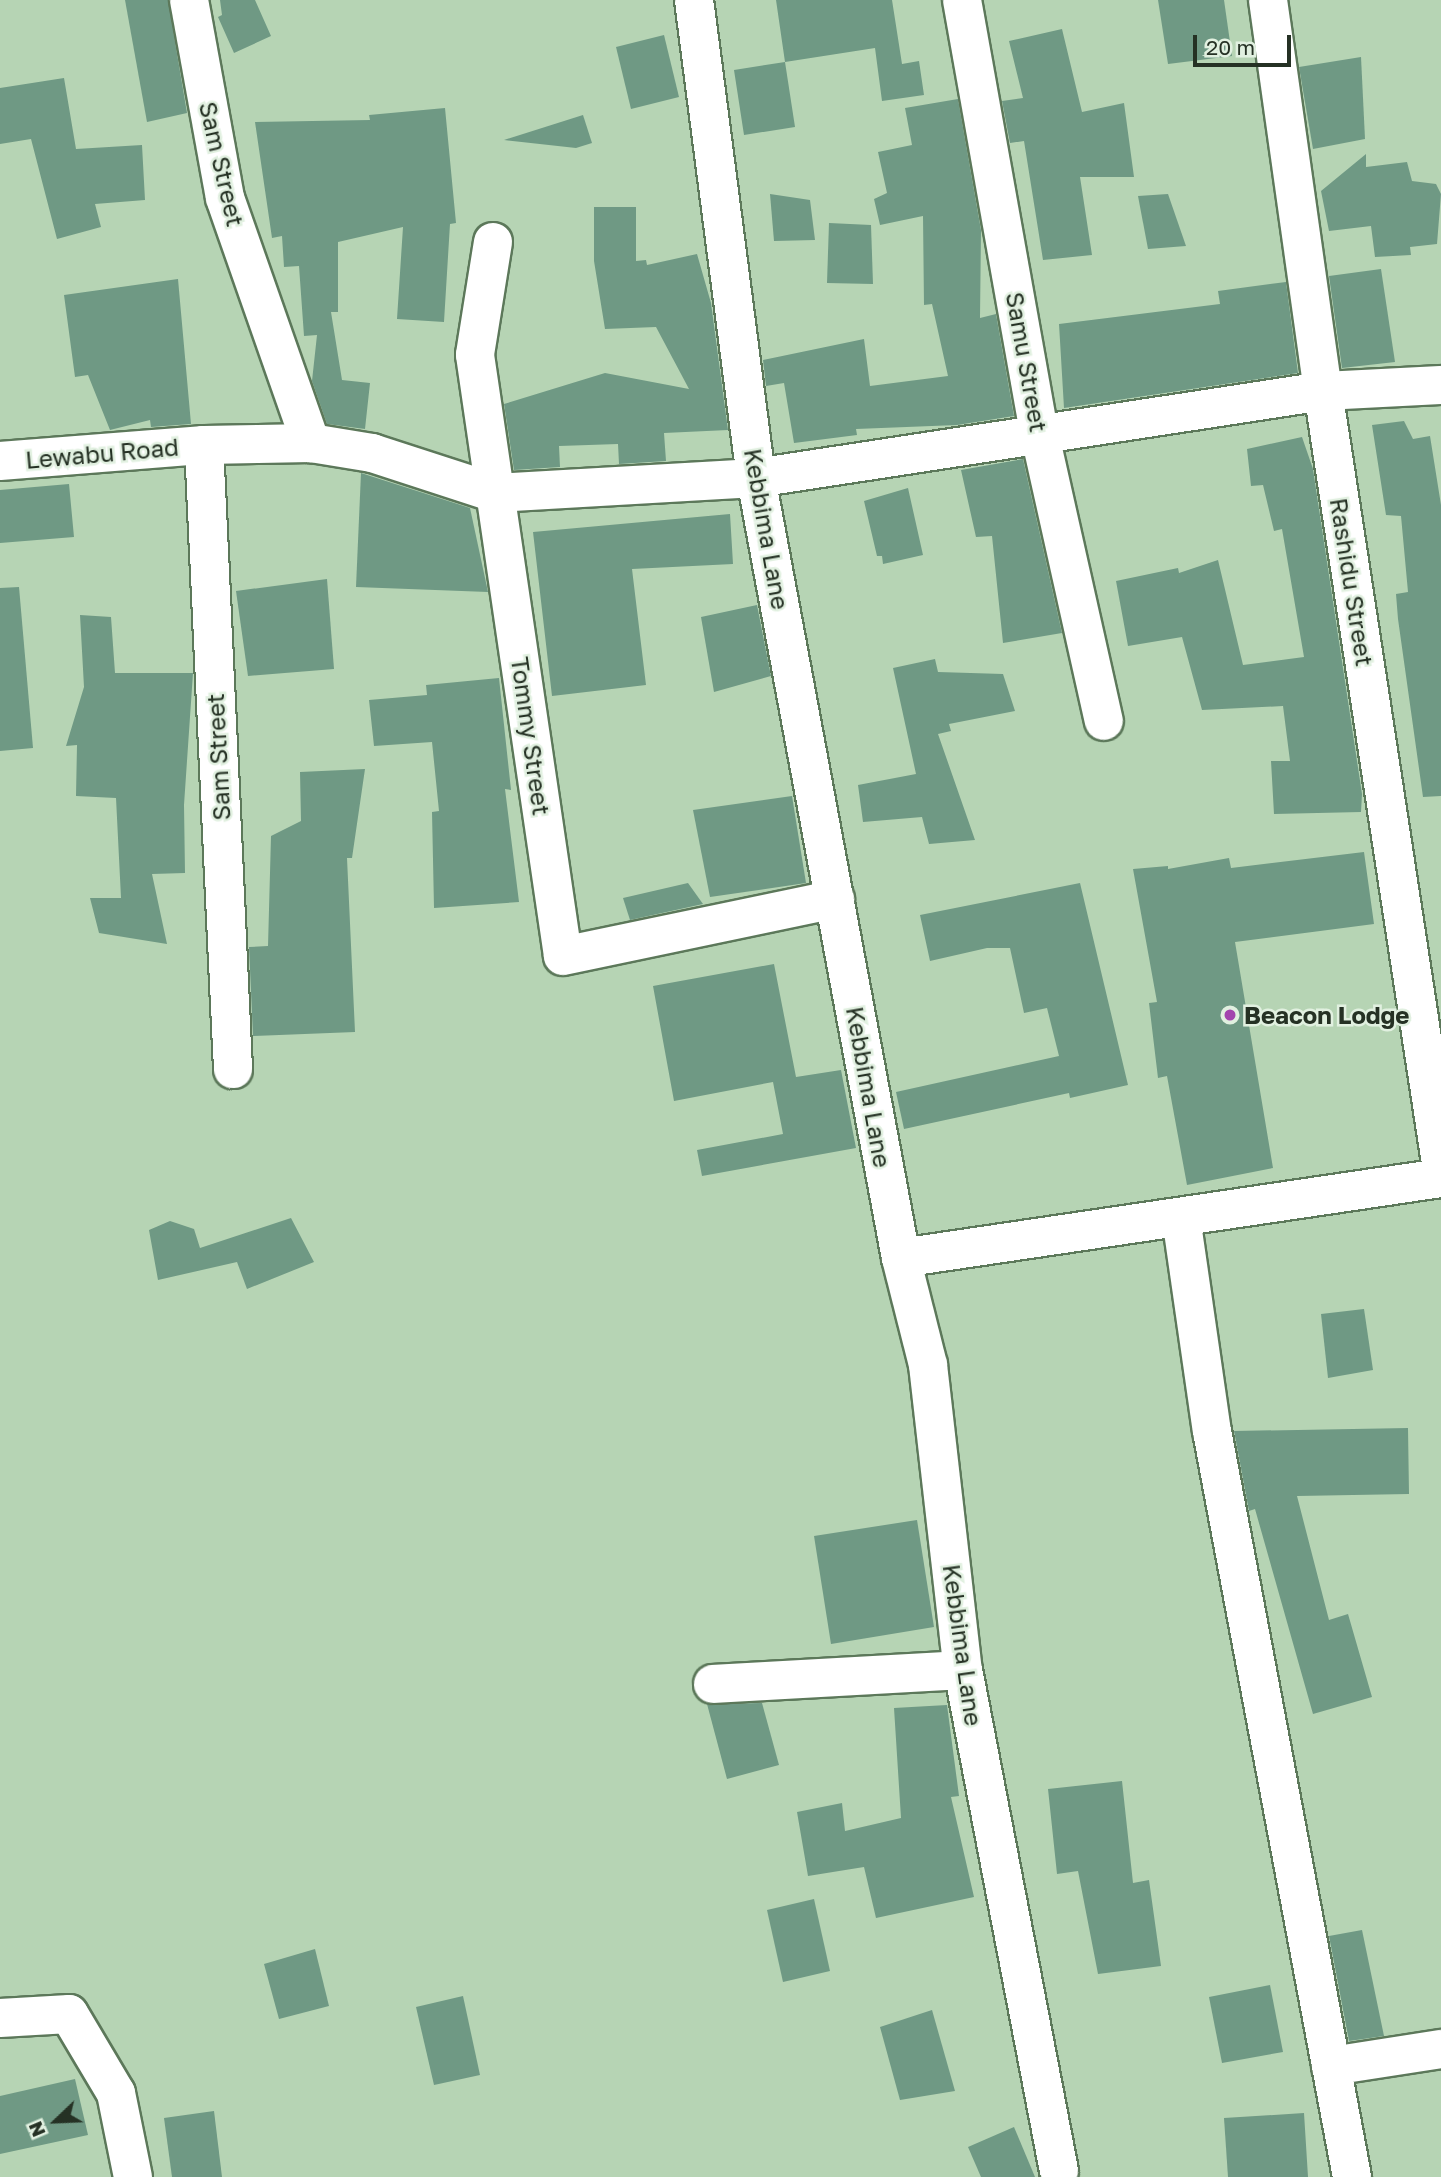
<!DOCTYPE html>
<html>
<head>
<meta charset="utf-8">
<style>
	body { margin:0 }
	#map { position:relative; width:1441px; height:2177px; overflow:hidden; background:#b6d4b4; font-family:"Golos Text",sans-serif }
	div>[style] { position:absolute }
	.building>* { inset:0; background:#6f9984 }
	.roads { filter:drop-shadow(2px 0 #5c785a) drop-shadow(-2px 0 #5c785a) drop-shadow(0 2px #5c785a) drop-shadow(0 -2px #5c785a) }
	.minor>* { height:38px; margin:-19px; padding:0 19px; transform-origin:19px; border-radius:19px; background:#fff }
	.dots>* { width:19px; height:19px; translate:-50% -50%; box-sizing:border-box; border:4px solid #e1f0e0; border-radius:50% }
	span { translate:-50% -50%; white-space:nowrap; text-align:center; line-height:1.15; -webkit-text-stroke:5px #e1f0e0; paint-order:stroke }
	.street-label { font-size:24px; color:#253124 }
	.poi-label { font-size:24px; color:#253124; font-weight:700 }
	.left { translate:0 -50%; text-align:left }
	.north { position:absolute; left:21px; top:2086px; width:70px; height:70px; -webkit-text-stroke:5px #e1f0e0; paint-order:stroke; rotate:247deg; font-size:19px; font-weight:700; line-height:28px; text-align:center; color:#253124 }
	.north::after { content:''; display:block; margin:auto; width:24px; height:32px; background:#253124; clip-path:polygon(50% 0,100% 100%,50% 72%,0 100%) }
	.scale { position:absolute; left:1193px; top:35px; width:98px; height:32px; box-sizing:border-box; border:4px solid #253124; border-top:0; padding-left:9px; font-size:21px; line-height:24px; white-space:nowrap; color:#253124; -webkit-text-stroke:5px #e1f0e0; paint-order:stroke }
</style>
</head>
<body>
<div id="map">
	<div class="building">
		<i style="clip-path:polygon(125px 0,168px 0,187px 113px,147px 122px)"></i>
		<i style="clip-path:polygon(220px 0,255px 0,271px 36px,234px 53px,218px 17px,222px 15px)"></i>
		<i style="clip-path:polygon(776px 0,892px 0,902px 64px,919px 61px,924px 95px,882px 101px,875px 48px,785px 62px)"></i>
		<i style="clip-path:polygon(1158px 0,1224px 0,1232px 56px,1168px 64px)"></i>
		<i style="clip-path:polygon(1062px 29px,1082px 112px,1124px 103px,1134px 177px,1080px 177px,1092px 255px,1043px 260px,1024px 141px,1010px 143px,1002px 101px,1023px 98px,1009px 41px)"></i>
		<i style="clip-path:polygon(664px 35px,679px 97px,631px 109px,616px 47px)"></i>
		<i style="clip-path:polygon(1361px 57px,1365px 139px,1313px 149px,1299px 67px)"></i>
		<i style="clip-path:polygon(785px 62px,795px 127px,744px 135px,734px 70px)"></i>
		<i style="clip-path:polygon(64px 78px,76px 149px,142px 145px,145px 200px,95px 204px,101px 227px,57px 239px,31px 139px,0 144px,0 88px)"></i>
		<i style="clip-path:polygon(958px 99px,981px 230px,980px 318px,996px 314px,1014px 416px,957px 425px,856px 429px,857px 435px,794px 443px,784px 383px,766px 386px,763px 360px,864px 339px,870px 386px,948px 376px,932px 304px,924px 305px,923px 216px,880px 225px,874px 199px,887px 193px,878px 152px,912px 145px,905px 108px)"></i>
		<i style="clip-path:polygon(445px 108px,456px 223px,450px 224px,444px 322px,397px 319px,403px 227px,338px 242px,338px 312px,331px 312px,342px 380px,370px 383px,365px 429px,327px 424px,312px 381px,317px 335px,304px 336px,299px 266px,284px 267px,282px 236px,272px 238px,255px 122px,370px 120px,369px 115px)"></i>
		<i style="clip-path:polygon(583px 115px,592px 143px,576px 148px,504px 140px)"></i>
		<i style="clip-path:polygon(1366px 154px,1366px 167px,1407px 162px,1412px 181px,1436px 184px,1441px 194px,1437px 244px,1410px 247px,1411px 255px,1375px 257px,1371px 226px,1329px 231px,1321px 191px)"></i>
		<i style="clip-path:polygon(770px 194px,810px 200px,815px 240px,774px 241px)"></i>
		<i style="clip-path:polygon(1168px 194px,1186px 246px,1148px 249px,1138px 196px)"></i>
		<i style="clip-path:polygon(594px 207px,636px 207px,636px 261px,646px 260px,647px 265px,697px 254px,711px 303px,728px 430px,664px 433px,666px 461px,619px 464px,618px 444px,559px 446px,560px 467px,514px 470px,504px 404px,605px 373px,689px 389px,656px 327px,605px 329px,594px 261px)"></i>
		<i style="clip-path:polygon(829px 223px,871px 225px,873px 284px,827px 283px)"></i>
		<i style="clip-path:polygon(1381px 269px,1395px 362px,1342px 368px,1329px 276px)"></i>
		<i style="clip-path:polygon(178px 279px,191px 424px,151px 427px,150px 420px,110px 430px,88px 375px,75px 377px,64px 295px)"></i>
		<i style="clip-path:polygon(1286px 282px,1298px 373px,1064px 408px,1059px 324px,1220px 304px,1218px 291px)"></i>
		<i style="clip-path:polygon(1404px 421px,1413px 439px,1430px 436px,1441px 505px,1441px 796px,1423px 797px,1398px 619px,1396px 594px,1408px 592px,1401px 516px,1386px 515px,1372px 425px)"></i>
		<i style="clip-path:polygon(1302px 437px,1313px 469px,1362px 794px,1361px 812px,1274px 814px,1271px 761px,1290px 761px,1283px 706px,1202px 710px,1182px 637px,1128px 646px,1116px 581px,1178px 568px,1179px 573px,1218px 560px,1243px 665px,1304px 657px,1282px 529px,1274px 531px,1263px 485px,1251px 486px,1247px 449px)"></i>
		<i style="clip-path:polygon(1023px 459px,1062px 633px,1003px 643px,992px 536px,976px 537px,961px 470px)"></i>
		<i style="clip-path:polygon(361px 473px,470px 508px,488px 592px,356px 587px)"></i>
		<i style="clip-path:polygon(69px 484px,74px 537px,0 543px,0 490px)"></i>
		<i style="clip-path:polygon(908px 488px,923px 555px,883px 564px,882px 556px,877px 556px,864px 501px)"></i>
		<i style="clip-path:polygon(730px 514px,733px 564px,632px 569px,646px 685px,552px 696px,533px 532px)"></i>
		<i style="clip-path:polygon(327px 579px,334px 669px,248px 676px,236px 591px)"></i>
		<i style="clip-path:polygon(19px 587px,33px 748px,0 751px,0 588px)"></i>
		<i style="clip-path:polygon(757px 605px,771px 676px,714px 692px,701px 617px)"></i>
		<i style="clip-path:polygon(80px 615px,111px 617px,115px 673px,193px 673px,184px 805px,185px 873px,152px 874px,167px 944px,99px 933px,90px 898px,121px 898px,116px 798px,76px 796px,77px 745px,66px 746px,84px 687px)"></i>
		<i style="clip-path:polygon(935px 659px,938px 672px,1003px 674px,1015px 711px,949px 724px,951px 731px,938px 734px,975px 840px,929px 844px,922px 817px,863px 822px,858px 785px,916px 774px,893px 668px)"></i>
		<i style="clip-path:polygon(499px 678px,511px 790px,505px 789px,519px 902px,434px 908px,432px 812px,439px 811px,432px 742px,374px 746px,369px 700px,427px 695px,426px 685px)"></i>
		<i style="clip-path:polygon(365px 769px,352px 858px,347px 858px,355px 1032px,253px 1036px,249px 947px,268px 946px,271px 836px,301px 821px,300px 772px)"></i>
		<i style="clip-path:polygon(792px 796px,806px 883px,710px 897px,693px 810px)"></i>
		<i style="clip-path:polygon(1364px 852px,1374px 924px,1235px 942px,1273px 1168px,1187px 1185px,1167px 1076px,1158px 1078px,1149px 1003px,1157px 1002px,1133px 869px,1168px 866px,1168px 869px,1229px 858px,1231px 868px)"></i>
		<i style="clip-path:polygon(688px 883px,703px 904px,630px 920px,623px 898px)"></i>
		<i style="clip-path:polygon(1080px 883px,1128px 1085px,1070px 1098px,1069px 1093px,904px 1129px,896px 1092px,1059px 1056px,1047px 1008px,1024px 1013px,1010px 948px,987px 948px,930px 961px,920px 915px)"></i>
		<i style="clip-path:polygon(774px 964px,796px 1077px,841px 1070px,856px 1148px,702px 1176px,697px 1150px,783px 1134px,773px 1082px,674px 1101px,653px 986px)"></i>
		<i style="clip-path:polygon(291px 1218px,314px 1262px,247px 1289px,237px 1262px,158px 1280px,149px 1230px,170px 1221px,194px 1229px,200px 1248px)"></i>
		<i style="clip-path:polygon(1364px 1309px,1373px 1370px,1328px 1378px,1321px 1314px)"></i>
		<i style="clip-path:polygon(1408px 1428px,1409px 1494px,1297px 1496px,1329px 1620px,1348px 1614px,1372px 1697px,1313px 1714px,1255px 1509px,1249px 1511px,1234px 1431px)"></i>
		<i style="clip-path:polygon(917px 1520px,934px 1627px,831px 1644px,814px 1536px)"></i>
		<i style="clip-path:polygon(762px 1703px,779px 1765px,727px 1779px,707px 1704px)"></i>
		<i style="clip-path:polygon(947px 1705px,959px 1796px,951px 1797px,974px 1897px,876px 1918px,864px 1867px,808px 1876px,797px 1812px,842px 1803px,845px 1831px,901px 1818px,894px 1708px)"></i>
		<i style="clip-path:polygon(1122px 1781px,1133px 1883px,1149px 1880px,1161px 1966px,1098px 1974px,1078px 1871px,1057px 1874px,1048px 1789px)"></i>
		<i style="clip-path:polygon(814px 1899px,830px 1971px,783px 1982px,767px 1910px)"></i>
		<i style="clip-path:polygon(1362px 1930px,1384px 2036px,1349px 2041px,1329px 1936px)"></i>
		<i style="clip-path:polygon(315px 1949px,329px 2006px,279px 2019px,264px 1964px)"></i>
		<i style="clip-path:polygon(1270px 1985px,1283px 2052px,1222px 2063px,1209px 1997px)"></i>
		<i style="clip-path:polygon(463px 1996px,480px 2075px,434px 2085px,416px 2007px)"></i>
		<i style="clip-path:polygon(932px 2010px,955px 2091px,900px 2100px,880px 2027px)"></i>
		<i style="clip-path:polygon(75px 2079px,88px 2135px,0 2154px,0 2096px)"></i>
		<i style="clip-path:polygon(214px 2111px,222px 2177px,172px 2177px,164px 2118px)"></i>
		<i style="clip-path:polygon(1304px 2113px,1308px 2177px,1228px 2177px,1224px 2118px)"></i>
		<i style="clip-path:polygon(1014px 2127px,1035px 2177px,981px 2177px,968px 2147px)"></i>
	</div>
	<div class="roads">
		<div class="minor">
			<i style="left:189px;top:0;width:201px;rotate:79.7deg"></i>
			<i style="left:225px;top:198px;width:260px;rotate:70.7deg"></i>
			<i style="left:694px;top:0;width:482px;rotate:82.6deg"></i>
			<i style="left:756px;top:478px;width:793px;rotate:79.47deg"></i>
			<i style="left:901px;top:1258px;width:110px;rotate:75.8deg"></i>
			<i style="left:928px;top:1365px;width:307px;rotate:83.5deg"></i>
			<i style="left:963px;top:1670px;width:510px;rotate:79.15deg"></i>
			<i style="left:962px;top:0;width:438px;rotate:79.9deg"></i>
			<i style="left:1039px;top:431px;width:297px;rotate:77.4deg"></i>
			<i style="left:1268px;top:0;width:395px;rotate:82deg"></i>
			<i style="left:1323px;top:391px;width:781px;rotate:81.31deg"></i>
			<i style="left:493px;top:242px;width:114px;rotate:99.1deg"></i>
			<i style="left:475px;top:355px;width:607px;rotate:81.67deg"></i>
			<i style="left:563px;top:956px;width:278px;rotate:-11.8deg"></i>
			<i style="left:204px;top:445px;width:625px;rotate:87.34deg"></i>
			<i style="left:0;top:461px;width:205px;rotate:-4.5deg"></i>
			<i style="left:204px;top:445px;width:107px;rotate:-1.1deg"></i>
			<i style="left:311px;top:443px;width:62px;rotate:9.3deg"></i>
			<i style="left:372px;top:453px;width:129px;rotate:18deg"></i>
			<i style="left:495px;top:493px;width:261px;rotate:-3.3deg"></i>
			<i style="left:756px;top:478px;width:574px;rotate:-8.72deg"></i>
			<i style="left:1323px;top:391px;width:118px;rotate:-2.9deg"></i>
			<i style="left:1181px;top:1217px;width:216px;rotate:81.8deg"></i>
			<i style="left:1212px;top:1431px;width:759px;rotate:79.37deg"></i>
			<i style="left:901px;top:1258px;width:546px;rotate:-8.43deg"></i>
			<i style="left:713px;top:1684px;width:250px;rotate:-3.2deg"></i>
			<i style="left:0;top:2018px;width:69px;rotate:-3.3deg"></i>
			<i style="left:69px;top:2014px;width:92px;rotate:59.3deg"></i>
			<i style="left:116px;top:2093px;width:86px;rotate:78.6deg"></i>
			<i style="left:1331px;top:2066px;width:111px;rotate:-8.8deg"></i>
		</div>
	</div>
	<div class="dots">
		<i style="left:1230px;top:1015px;background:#a345ae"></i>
	</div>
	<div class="street-label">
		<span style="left:222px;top:164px;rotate:77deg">Sam Street</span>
		<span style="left:1027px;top:362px;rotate:80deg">Samu Street</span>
		<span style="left:102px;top:453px;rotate:-5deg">Lewabu Road</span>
		<span style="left:767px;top:529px;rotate:80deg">Kebbima Lane</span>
		<span style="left:1352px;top:582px;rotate:81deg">Rashidu Street</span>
		<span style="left:531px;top:736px;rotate:82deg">Tommy Street</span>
		<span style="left:218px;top:757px;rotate:-93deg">Sam Street</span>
		<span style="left:869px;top:1087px;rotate:80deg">Kebbima Lane</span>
		<span style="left:963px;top:1645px;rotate:82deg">Kebbima Lane</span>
	</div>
	<div class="poi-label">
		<span class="left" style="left:1244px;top:1015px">Beacon Lodge</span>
	</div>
	<div class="north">N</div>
	<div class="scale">20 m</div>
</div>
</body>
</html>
